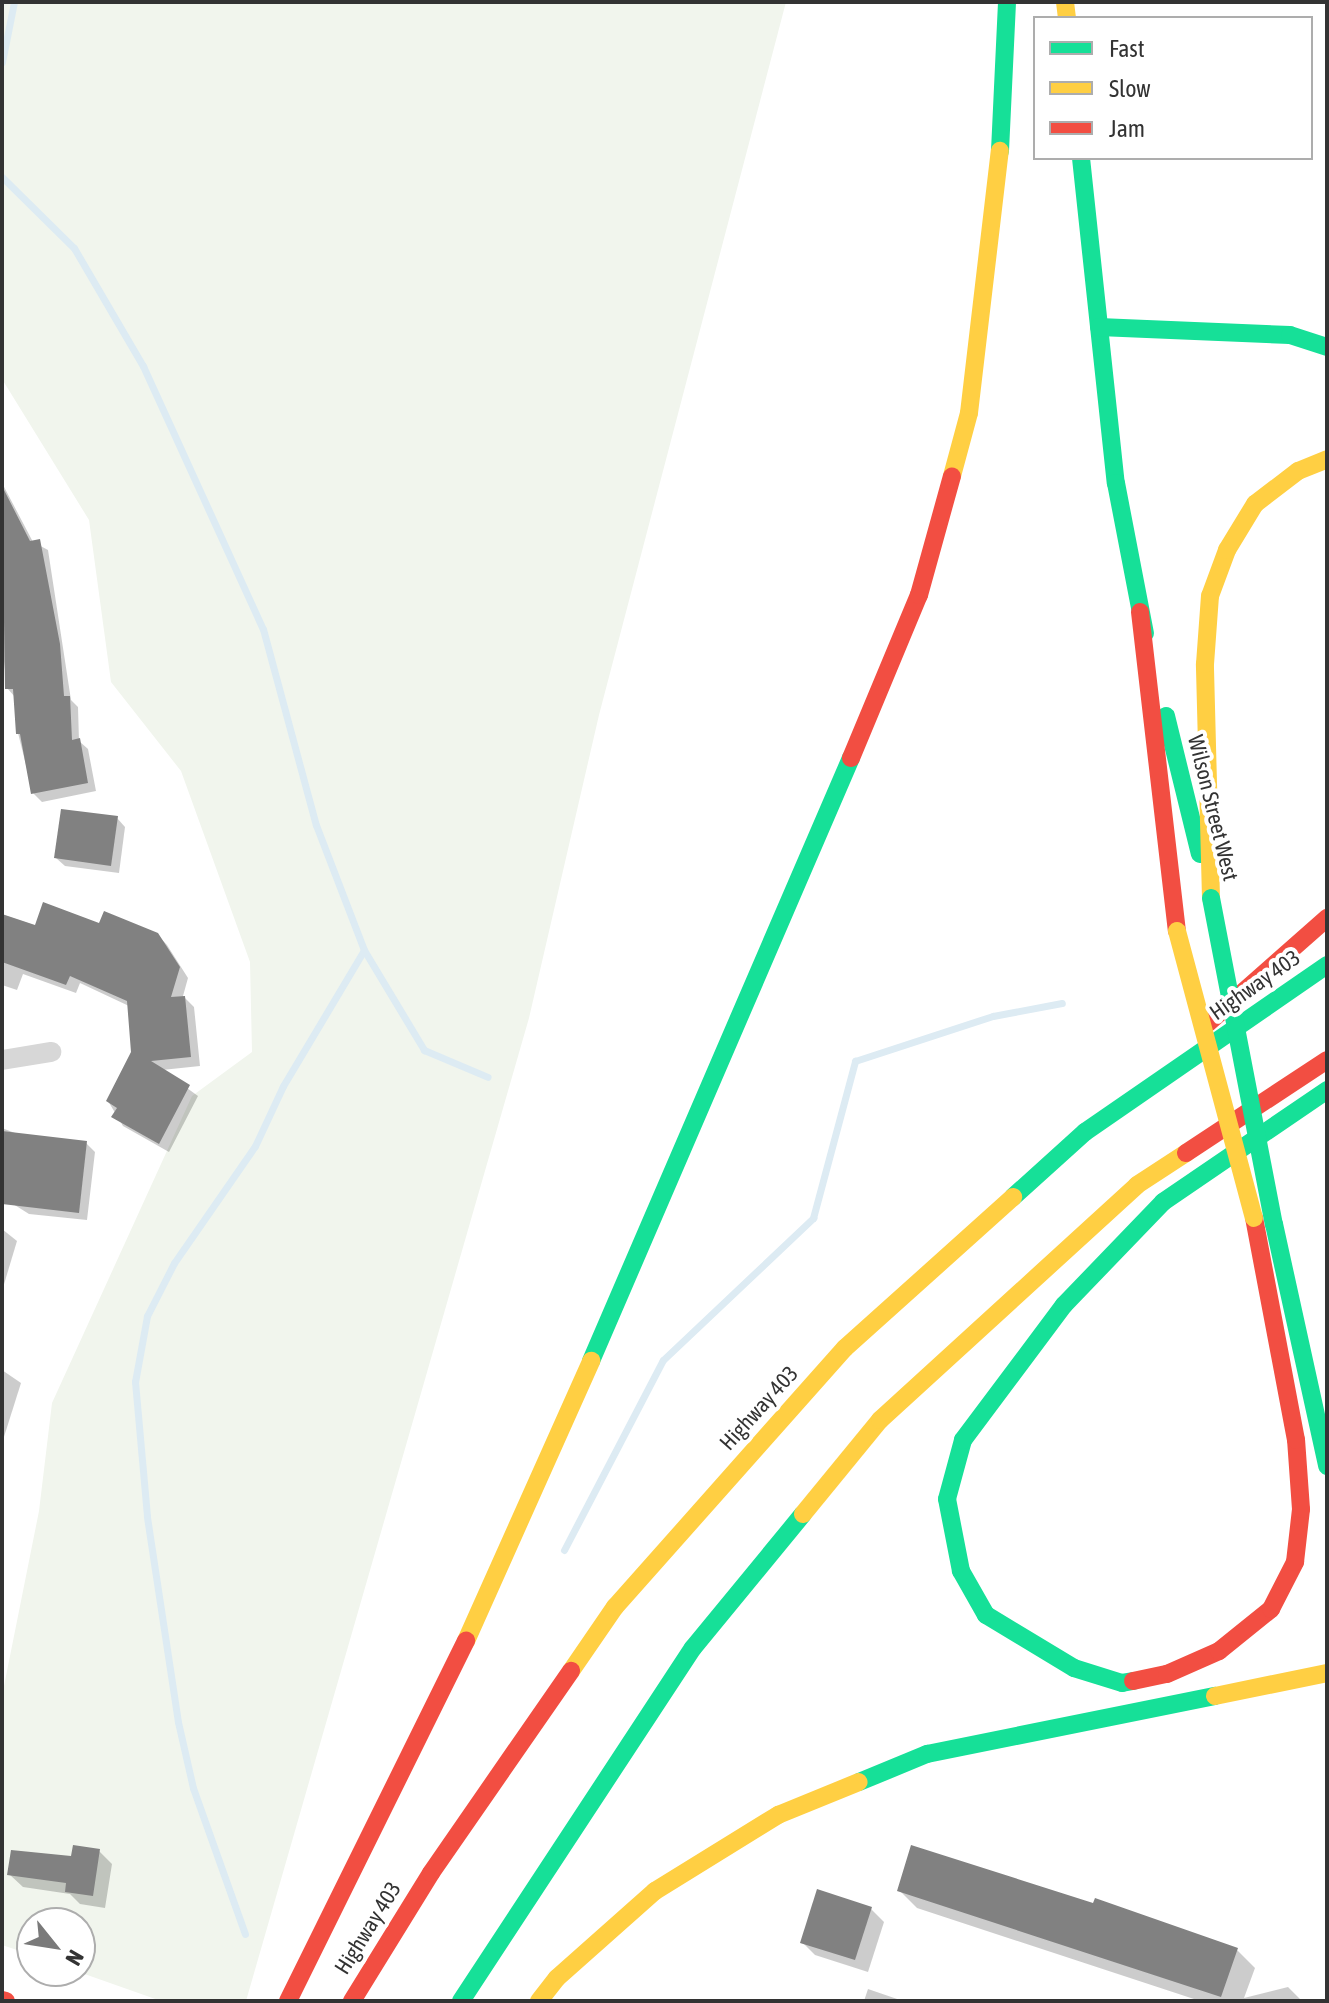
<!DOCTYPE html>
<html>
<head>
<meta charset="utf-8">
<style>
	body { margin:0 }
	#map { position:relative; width:1329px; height:2003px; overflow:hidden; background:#fff; font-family:"Asap Condensed",sans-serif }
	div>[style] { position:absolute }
	.green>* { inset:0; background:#f1f5ed }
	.shadow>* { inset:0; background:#0003 }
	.stream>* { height:7px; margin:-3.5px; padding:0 3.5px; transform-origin:3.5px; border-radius:3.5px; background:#ddebf3 }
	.building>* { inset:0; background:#818181 }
	.street>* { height:20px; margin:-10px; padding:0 10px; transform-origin:10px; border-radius:10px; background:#d7d7d7 }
	.fast>* { height:18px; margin:-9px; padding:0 9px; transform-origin:9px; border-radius:9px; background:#16e098 }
	.slow>* { height:18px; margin:-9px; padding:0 9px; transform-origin:9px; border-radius:9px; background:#ffcf43 }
	.jam>* { height:18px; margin:-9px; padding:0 9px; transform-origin:9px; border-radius:9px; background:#f24e42 }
	.fast-bridge>* { height:18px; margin:-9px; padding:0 9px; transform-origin:9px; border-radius:9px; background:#16e098 }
	.slow-bridge>* { height:18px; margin:-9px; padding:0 9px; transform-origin:9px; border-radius:9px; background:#ffcf43 }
	span { translate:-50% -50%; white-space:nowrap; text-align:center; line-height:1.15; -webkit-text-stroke:8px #fff; paint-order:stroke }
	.street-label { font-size:22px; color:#333 }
	.frame { position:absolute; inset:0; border:4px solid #333; pointer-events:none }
	.legend { position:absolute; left:1033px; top:16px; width:280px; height:144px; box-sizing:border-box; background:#fff; border:2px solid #adadad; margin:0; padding:10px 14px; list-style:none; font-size:24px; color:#333 }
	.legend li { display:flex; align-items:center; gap:16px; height:40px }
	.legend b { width:40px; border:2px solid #adadad }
	.north { position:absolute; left:16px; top:1907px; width:80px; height:80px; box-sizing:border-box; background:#fff; border:2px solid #adadad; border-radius:50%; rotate:120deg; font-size:22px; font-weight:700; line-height:32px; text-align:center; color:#333 }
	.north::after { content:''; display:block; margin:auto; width:28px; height:36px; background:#7a7a7a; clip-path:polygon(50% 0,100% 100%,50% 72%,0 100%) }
</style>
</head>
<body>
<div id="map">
	<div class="green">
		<i style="clip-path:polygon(2px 2px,786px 2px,599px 715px,529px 1018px,246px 2001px,161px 2001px,76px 1971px,80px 1923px,32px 1923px,32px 1955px,2px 1945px,2px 1696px,39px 1511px,52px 1403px,192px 1096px,252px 1052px,250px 962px,181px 771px,111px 682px,89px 520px,2px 379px)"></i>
	</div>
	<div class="shadow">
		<i style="clip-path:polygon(2px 483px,33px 542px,48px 550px,71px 700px,78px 707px,79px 741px,88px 749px,96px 791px,42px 802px,33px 793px,18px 733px,15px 697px,7px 688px,2px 643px)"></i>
		<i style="clip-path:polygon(117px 818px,125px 827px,119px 873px,65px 866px,56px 858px)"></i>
		<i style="clip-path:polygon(2px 916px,36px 928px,100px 925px,157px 934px,167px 945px,188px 978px,183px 996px,194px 1007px,200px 1066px,162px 1070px,198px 1096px,169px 1152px,123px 1126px,108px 1101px,133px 1053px,129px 1006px,80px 983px,76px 993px,23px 974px,17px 990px,2px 985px)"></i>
		<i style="clip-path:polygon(2px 1128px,20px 1135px,86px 1143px,95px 1152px,87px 1220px,29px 1214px,2px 1197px)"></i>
		<i style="clip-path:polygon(2px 1229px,17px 1241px,2px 1291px)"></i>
		<i style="clip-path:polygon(2px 1370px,21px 1383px,3px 1440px,2px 1440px)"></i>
		<i style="clip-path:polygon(99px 1851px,112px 1864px,105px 1908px,80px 1904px,70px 1894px,23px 1887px,9px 1874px)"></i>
		<i style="clip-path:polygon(899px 1890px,1094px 1906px,1237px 1950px,1255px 1968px,1244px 1998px,1288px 1987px,1302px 2001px,1200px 2001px,917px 1908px)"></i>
		<i style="clip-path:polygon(871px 1909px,884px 1922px,868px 1972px,815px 1955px,802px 1942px)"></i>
		<i style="clip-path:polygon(868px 1989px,903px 2001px,864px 2001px)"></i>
	</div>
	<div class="stream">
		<i style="left:2px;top:62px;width:61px;rotate:-78.7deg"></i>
		<i style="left:2px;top:177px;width:101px;rotate:44.6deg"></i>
		<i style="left:74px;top:248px;width:137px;rotate:59.7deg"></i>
		<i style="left:143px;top:366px;width:289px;rotate:65.5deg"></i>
		<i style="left:263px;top:629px;width:203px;rotate:74.9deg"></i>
		<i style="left:316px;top:825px;width:134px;rotate:69deg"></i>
		<i style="left:364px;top:950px;width:117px;rotate:59deg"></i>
		<i style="left:424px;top:1050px;width:69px;rotate:22.9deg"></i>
		<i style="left:564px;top:1550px;width:214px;rotate:-62.5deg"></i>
		<i style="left:663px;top:1360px;width:207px;rotate:-43.4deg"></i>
		<i style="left:813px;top:1218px;width:163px;rotate:-75deg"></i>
		<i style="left:855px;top:1061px;width:145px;rotate:-18.1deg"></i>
		<i style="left:993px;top:1016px;width:70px;rotate:-10.7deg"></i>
		<i style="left:245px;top:1934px;width:155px;rotate:-109.6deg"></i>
		<i style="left:193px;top:1788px;width:68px;rotate:-102.8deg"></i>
		<i style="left:178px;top:1722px;width:208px;rotate:-98.6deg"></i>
		<i style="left:147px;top:1516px;width:135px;rotate:-95.1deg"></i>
		<i style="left:135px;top:1382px;width:67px;rotate:-79.7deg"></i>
		<i style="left:147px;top:1316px;width:59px;rotate:-63deg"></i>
		<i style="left:174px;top:1263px;width:142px;rotate:-55.3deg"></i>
		<i style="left:255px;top:1146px;width:66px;rotate:-65deg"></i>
		<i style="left:283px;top:1086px;width:158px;rotate:-59.2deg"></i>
	</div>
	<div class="building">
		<i style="clip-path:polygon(2px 486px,30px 541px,40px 539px,60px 644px,64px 696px,70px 696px,72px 740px,80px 738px,88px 783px,31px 794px,20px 734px,16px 734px,13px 689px,5px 689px)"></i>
		<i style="clip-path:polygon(61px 809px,118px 816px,111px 866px,54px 858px)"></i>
		<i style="clip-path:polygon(43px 902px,99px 923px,104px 911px,158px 933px,180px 967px,171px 997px,185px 996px,191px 1057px,151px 1061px,190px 1085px,159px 1144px,111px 1117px,117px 1108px,106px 1101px,131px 1052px,127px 1001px,70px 976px,66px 985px,2px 962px,2px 914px,35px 925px)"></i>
		<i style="clip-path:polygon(2px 1131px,87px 1141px,79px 1213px,2px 1204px)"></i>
		<i style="clip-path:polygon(73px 1845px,100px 1849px,93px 1896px,65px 1892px,66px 1883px,7px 1875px,11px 1850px,71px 1856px)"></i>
		<i style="clip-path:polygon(911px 1845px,1093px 1903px,1095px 1898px,1238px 1948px,1221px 1997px,897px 1891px)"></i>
		<i style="clip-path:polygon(817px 1889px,872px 1907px,855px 1960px,800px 1943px)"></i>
	</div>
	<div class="street">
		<i style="left:2px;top:1060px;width:50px;rotate:-9.3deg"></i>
	</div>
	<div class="fast">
		<i style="left:1000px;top:151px;width:149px;rotate:-87.3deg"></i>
		<i style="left:1081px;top:158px;width:327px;rotate:83.9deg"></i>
		<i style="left:1116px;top:483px;width:153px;rotate:79.1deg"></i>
		<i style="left:1099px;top:327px;width:191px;rotate:2.4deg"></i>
		<i style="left:1290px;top:335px;width:39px;rotate:18deg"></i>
		<i style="left:1166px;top:716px;width:142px;rotate:76.2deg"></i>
		<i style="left:1013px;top:1197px;width:97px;rotate:-42.1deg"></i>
		<i style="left:1085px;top:1132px;width:294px;rotate:-34.6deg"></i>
		<i style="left:1274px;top:1224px;width:248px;rotate:77.6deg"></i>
		<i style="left:591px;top:1361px;width:657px;rotate:-66.68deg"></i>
		<i style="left:1133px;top:1681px;width:11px;rotate:170deg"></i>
		<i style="left:1122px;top:1683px;width:50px;rotate:-162.6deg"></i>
		<i style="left:1074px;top:1668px;width:103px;rotate:-148.9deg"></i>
		<i style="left:986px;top:1615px;width:51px;rotate:-119.6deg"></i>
		<i style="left:961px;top:1571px;width:73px;rotate:-101deg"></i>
		<i style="left:947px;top:1499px;width:61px;rotate:-74.8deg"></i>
		<i style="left:963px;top:1440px;width:169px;rotate:-53.2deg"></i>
		<i style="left:1064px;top:1305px;width:143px;rotate:-46.1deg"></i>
		<i style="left:1163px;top:1202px;width:199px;rotate:-34.3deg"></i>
		<i style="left:859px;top:1782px;width:74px;rotate:-22.4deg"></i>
		<i style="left:927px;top:1754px;width:294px;rotate:-11.4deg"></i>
		<i style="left:461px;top:2001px;width:422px;rotate:-56.7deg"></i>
		<i style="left:693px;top:1648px;width:173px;rotate:-50.6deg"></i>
	</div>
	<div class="slow">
		<i style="left:1065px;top:2px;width:16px;rotate:83deg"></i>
		<i style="left:952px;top:476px;width:65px;rotate:-74.9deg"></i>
		<i style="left:969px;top:413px;width:264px;rotate:-83.3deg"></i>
		<i style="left:1211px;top:898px;width:234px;rotate:-91.5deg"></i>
		<i style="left:1205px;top:664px;width:68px;rotate:-85.8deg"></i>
		<i style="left:1210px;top:596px;width:49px;rotate:-69.7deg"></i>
		<i style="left:1227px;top:550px;width:54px;rotate:-58.7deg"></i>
		<i style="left:1255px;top:504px;width:54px;rotate:-37.5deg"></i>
		<i style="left:1298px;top:471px;width:31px;rotate:-22deg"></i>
		<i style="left:803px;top:1514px;width:122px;rotate:-50.7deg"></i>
		<i style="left:880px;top:1420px;width:348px;rotate:-42.4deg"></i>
		<i style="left:1137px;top:1185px;width:59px;rotate:-33.1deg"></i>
		<i style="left:466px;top:1641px;width:307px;rotate:-65.9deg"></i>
		<i style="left:571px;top:1671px;width:78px;rotate:-55.5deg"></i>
		<i style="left:615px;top:1607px;width:346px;rotate:-48.4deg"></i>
		<i style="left:845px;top:1348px;width:226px;rotate:-41.9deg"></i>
		<i style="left:1215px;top:1696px;width:114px;rotate:-11.6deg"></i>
		<i style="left:539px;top:2001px;width:29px;rotate:-52deg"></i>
		<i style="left:557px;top:1978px;width:131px;rotate:-41.6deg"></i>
		<i style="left:655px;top:1891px;width:145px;rotate:-31.7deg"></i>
		<i style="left:778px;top:1815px;width:87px;rotate:-22.2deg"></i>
	</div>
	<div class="jam">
		<i style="left:1140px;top:612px;width:321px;rotate:83.4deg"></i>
		<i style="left:851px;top:758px;width:177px;rotate:-67.4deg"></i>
		<i style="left:919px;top:595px;width:123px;rotate:-74.5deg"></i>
		<i style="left:1208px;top:1023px;width:159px;rotate:-41.4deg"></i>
		<i style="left:1186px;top:1153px;width:169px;rotate:-33.4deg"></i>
		<i style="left:1133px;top:1681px;width:35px;rotate:-12deg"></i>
		<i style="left:1167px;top:1674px;width:57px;rotate:-23.9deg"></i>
		<i style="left:1219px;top:1651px;width:67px;rotate:-38.9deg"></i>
		<i style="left:1271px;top:1609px;width:53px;rotate:-62.9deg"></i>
		<i style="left:1295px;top:1562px;width:53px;rotate:-83.5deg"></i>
		<i style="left:1301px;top:1509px;width:69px;rotate:-94.1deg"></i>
		<i style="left:1296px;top:1440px;width:226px;rotate:-100.7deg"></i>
		<i style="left:2px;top:2000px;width:4px;rotate:14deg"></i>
		<i style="left:288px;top:2001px;width:402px;rotate:-63.7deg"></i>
		<i style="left:352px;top:2001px;width:150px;rotate:-58.3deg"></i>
		<i style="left:431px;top:1873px;width:246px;rotate:-55.3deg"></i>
	</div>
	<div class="fast-bridge">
		<i style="left:1211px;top:898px;width:332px;rotate:79.1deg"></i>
	</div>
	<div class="slow-bridge">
		<i style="left:1177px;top:931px;width:297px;rotate:75deg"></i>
	</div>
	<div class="street-label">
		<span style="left:1213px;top:808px;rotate:76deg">Wilson Street West</span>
		<span style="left:1255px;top:985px;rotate:-35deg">Highway 403</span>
		<span style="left:759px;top:1408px;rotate:-48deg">Highway 403</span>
		<span style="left:368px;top:1928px;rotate:-58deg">Highway 403</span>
	</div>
	<div class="frame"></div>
	<ul class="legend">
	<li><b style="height:10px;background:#16e098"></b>Fast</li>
	<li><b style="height:10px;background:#ffcf43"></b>Slow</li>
	<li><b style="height:10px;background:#f24e42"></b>Jam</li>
	</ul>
	<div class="north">N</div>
</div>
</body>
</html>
